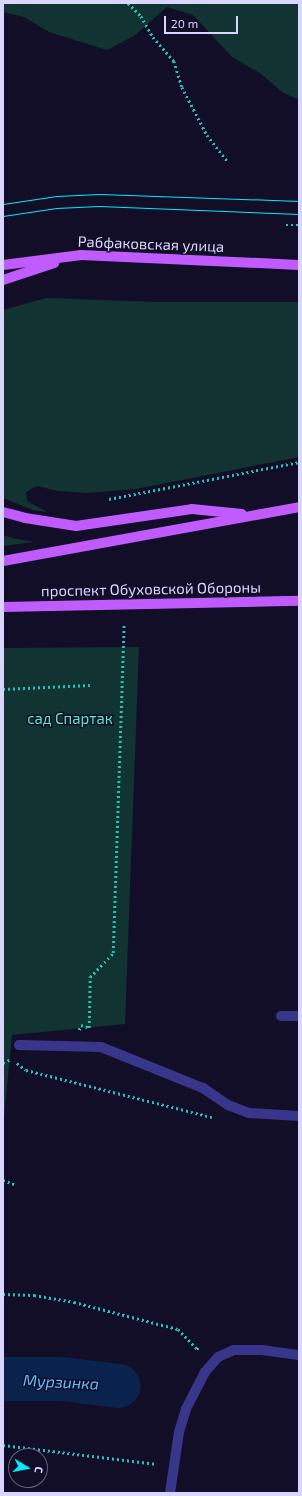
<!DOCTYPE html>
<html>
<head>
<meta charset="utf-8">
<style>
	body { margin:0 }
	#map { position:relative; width:302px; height:1496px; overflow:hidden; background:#120e28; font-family:"Exo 2",sans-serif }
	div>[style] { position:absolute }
	.green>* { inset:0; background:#113331 }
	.river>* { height:44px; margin:-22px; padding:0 22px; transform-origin:22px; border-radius:22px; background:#09234d }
	.path>* { height:2.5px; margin-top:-1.25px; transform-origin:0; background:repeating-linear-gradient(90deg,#27c2b6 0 2px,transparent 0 5px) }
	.lane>* { height:10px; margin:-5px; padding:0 5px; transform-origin:5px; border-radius:5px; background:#38368b }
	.primary>* { height:10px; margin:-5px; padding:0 5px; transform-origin:5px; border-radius:5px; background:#c05cff }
	.tram>* { height:1px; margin:-0.5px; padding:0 0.5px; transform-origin:0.5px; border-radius:0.5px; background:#01e9ff }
	span { translate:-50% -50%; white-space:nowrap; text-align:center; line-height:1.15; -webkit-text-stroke:3px #120e28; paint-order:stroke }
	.street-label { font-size:15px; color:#dad5ff }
	.park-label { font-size:15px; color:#58e8c2 }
	.water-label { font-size:16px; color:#63b9ff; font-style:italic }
	.frame { position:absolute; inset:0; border:4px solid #dad5ff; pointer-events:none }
	.north { position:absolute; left:8px; top:1448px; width:40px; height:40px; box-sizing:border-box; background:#120e28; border:1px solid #625e7e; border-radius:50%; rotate:100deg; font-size:11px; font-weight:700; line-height:16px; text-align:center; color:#dad5ff }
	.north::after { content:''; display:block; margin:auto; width:14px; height:18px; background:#01e9ff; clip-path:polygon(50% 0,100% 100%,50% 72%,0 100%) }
	.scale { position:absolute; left:164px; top:16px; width:74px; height:18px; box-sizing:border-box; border:2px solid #dad5ff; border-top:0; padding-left:5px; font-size:12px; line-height:14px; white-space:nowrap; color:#dad5ff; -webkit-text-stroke:3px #120e28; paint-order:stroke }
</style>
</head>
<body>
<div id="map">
	<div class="green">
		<i style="clip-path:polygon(3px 3px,299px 3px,299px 100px,282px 92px,260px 73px,232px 57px,193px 15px,167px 7px,134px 36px,107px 50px,49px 32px,24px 17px,3px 12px)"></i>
		<i style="clip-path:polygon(46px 298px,158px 302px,299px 302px,299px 457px,136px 489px,87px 493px,58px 491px,37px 486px,26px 492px,27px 501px,47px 512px,33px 510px,3px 498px,3px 310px)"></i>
		<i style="clip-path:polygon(3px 535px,12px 538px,34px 542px,3px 546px)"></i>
		<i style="clip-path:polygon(139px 647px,125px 1024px,12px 1035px,3px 1128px,3px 648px)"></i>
	</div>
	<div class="river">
		<i style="left:3px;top:1379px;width:59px"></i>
		<i style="left:62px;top:1379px;width:57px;rotate:7deg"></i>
	</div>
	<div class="path">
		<i style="left:128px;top:3px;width:18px;rotate:45deg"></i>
		<i style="left:141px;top:16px;width:24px;rotate:60deg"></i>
		<i style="left:153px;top:37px;width:32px;rotate:49deg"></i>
		<i style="left:174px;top:61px;width:27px;rotate:73deg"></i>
		<i style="left:182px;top:87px;width:54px;rotate:62.5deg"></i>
		<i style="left:207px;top:135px;width:33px;rotate:52deg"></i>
		<i style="left:286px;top:225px;width:13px"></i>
		<i style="left:109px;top:499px;width:194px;rotate:-11deg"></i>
		<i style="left:3px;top:689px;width:87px;rotate:-2.6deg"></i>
		<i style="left:89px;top:1028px;width:51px;rotate:-88.9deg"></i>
		<i style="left:90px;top:977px;width:33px;rotate:-46deg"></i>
		<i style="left:113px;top:953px;width:328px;rotate:-88.1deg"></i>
		<i style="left:79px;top:1030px;width:5px;rotate:-68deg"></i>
		<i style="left:81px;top:1025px;width:9px;rotate:18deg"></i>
		<i style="left:3px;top:1063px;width:9px;rotate:-27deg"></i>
		<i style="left:17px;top:1063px;width:11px;rotate:38deg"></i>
		<i style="left:26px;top:1070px;width:192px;rotate:14.2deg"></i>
		<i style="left:3px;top:1180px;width:12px;rotate:20deg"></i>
		<i style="left:3px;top:1294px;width:31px;rotate:2deg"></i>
		<i style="left:34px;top:1295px;width:41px;rotate:9.9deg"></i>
		<i style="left:74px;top:1302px;width:107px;rotate:14.6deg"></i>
		<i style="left:178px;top:1329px;width:28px;rotate:46deg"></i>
		<i style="left:197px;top:1349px;width:4px"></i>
		<i style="left:3px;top:1445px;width:155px;rotate:7deg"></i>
	</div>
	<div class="lane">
		<i style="left:281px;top:1016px;width:18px"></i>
		<i style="left:19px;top:1045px;width:82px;rotate:1.4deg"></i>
		<i style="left:101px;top:1047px;width:110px;rotate:21.9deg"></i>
		<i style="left:203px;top:1088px;width:30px;rotate:34deg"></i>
		<i style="left:228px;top:1105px;width:22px;rotate:21deg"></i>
		<i style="left:249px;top:1113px;width:50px;rotate:3.4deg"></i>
		<i style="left:170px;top:1493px;width:62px;rotate:-81.6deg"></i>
		<i style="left:179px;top:1432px;width:24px;rotate:-73deg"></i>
		<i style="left:186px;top:1409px;width:42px;rotate:-62.8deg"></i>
		<i style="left:205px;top:1372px;width:20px;rotate:-49deg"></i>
		<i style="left:218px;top:1357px;width:17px;rotate:-24deg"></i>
		<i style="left:234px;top:1350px;width:28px"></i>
		<i style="left:262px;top:1350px;width:37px;rotate:8deg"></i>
	</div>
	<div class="primary">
		<i style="left:3px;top:265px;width:79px;rotate:-7.3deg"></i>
		<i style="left:81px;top:255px;width:218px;rotate:2.6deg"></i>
		<i style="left:3px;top:280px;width:54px;rotate:-18.4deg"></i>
		<i style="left:3px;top:512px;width:23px;rotate:15deg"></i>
		<i style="left:25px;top:518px;width:52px;rotate:8.9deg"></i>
		<i style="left:76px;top:526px;width:117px;rotate:-8.3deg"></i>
		<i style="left:192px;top:509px;width:50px;rotate:5.7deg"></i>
		<i style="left:3px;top:561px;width:301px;rotate:-10.3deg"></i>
		<i style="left:3px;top:607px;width:296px;rotate:-1.2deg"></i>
	</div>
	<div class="tram">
		<i style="left:3px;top:204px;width:54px;rotate:-8.6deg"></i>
		<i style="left:56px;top:196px;width:44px;rotate:-2.6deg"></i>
		<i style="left:100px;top:194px;width:199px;rotate:2deg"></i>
		<i style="left:3px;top:216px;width:54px;rotate:-8.6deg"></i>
		<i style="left:56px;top:208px;width:43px;rotate:-2.7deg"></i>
		<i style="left:99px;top:206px;width:200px;rotate:2.3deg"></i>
	</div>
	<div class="street-label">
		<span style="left:151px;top:244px;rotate:2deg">Рабфаковская улица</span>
		<span style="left:151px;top:589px;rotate:-1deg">проспект Обуховской Обороны</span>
	</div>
	<div class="park-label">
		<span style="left:70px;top:719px">сад Спартак</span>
	</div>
	<div class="water-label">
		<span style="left:61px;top:1382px;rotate:3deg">Мурзинка</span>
	</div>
	<div class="frame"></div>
	<div class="north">С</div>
	<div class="scale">20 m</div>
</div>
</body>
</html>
